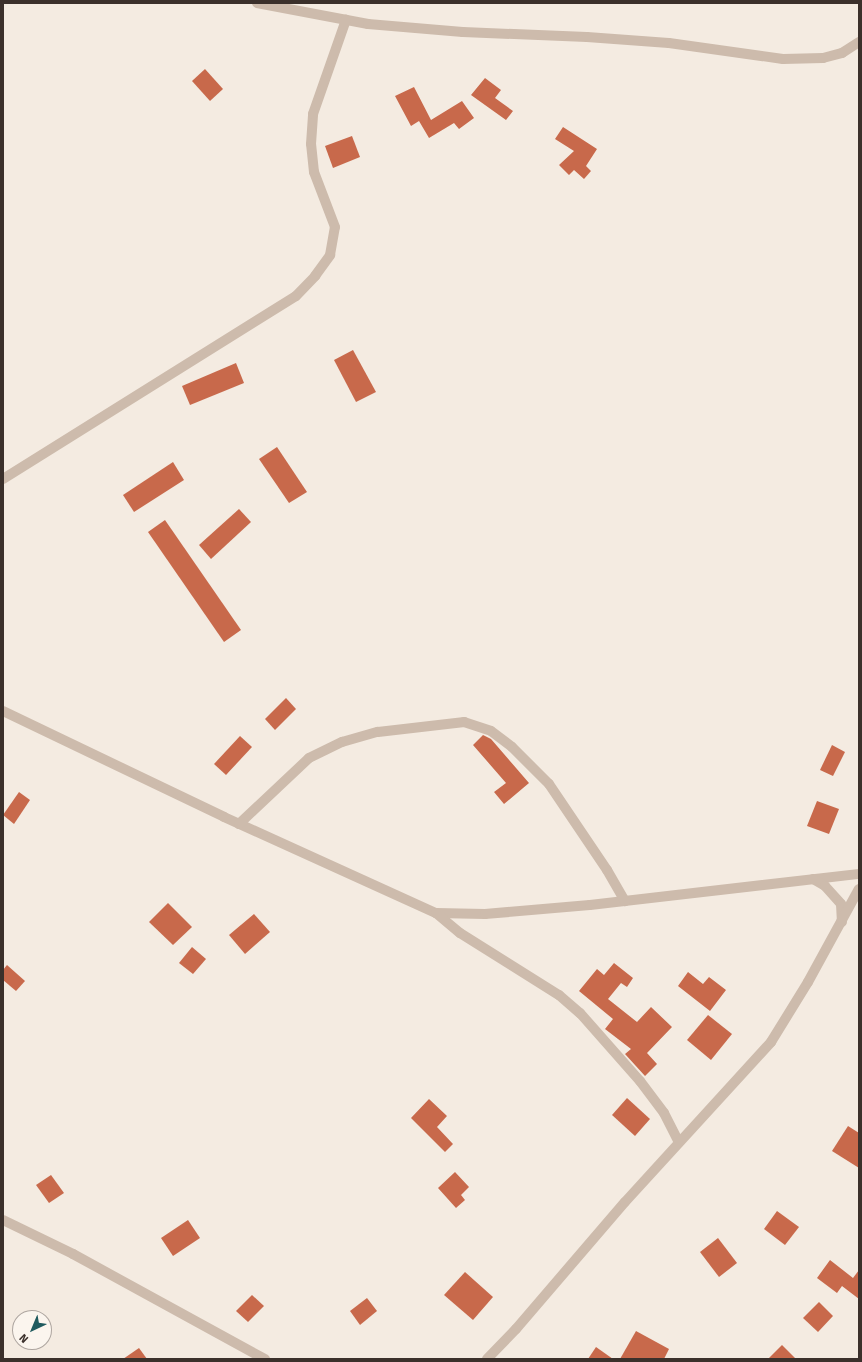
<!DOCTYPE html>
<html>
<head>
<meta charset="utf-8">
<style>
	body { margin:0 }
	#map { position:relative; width:862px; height:1362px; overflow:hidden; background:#f4ebe1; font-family:"Fira Sans",sans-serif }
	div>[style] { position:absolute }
	.building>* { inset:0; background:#c8694b }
	.minor>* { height:10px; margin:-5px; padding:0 5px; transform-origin:5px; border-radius:5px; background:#cdbbac }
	span { translate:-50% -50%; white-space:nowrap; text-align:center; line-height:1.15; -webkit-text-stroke:4px #fbf5ee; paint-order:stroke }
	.frame { position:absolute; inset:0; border:4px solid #3b302b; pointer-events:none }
	.north { position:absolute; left:12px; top:1310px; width:40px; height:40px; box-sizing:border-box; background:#fbf5ee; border:1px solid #aea6a0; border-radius:50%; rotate:224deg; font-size:11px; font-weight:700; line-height:16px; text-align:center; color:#3b302b }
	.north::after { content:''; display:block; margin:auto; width:14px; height:18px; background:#1f5a5e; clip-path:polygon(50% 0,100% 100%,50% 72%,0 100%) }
</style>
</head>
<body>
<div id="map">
	<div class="building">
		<i style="clip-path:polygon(205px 69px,223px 89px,210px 101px,192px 81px)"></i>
		<i style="clip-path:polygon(485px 78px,501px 90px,495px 98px,513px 111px,506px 120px,471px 95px)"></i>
		<i style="clip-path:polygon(414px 87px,431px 120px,462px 101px,474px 118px,459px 129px,454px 123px,429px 138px,419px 121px,411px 126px,395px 96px)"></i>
		<i style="clip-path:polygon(563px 127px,597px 149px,586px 166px,591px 171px,584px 179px,574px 170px,569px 175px,559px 165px,574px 151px,555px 139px)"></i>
		<i style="clip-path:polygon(352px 136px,360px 157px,333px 168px,325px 146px)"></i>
		<i style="clip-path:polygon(353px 350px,376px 392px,356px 402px,334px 360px)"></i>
		<i style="clip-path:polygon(236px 363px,244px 383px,190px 405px,182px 386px)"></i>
		<i style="clip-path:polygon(277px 447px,307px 492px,289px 503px,259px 459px)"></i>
		<i style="clip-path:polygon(173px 462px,184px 480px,134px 512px,123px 495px)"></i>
		<i style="clip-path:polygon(239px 509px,251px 522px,211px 559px,199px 545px)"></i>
		<i style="clip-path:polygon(165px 520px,241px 630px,224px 642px,148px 532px)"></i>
		<i style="clip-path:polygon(286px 698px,296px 709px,275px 730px,265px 719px)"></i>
		<i style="clip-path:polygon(483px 735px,491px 739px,529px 783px,504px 804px,494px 792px,506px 783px,473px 745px)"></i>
		<i style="clip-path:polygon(240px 736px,252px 747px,226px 775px,214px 764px)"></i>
		<i style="clip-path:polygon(832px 745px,845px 752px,833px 776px,820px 770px)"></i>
		<i style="clip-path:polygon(19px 792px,30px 800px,14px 824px,3px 815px)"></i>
		<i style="clip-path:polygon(817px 801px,839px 809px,829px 834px,807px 826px)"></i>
		<i style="clip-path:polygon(168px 903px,192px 927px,173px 945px,149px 922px)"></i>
		<i style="clip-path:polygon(254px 914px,270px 932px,245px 954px,229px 935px)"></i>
		<i style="clip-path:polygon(192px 947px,206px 959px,193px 974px,179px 963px)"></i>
		<i style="clip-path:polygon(614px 963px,633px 978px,627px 987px,621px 983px,608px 999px,637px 1022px,651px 1007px,672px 1027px,647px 1053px,657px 1064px,645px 1076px,625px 1054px,631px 1049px,605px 1029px,613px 1019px,579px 991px,597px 969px,604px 975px)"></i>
		<i style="clip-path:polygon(7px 965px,25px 981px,16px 991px,3px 980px,3px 970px)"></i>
		<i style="clip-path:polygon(688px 972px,703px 984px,709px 977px,726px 990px,710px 1011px,678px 986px)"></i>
		<i style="clip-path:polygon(708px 1015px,732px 1034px,711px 1060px,687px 1040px)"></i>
		<i style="clip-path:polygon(627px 1098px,650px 1119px,635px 1136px,612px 1115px)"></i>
		<i style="clip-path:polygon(429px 1099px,447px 1116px,437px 1127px,453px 1144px,445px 1152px,411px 1118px)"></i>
		<i style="clip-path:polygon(848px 1126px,859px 1133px,859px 1168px,832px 1151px)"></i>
		<i style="clip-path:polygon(455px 1172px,469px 1187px,461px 1195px,465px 1200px,456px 1208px,438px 1188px)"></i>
		<i style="clip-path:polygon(51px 1175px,64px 1193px,49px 1203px,36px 1185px)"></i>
		<i style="clip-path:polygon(777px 1211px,799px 1227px,785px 1245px,764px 1229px)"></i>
		<i style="clip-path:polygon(188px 1220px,200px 1238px,173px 1256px,161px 1238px)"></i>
		<i style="clip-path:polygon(718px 1238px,737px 1263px,719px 1277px,700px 1252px)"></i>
		<i style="clip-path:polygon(830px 1260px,853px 1278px,859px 1270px,859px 1299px,842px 1286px,837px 1293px,817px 1278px)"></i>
		<i style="clip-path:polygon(465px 1272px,493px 1297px,473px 1320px,444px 1295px)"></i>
		<i style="clip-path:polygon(252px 1295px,264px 1306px,248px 1322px,236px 1311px)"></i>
		<i style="clip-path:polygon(367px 1298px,377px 1311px,360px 1325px,350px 1311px)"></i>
		<i style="clip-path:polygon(819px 1302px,833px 1316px,818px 1332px,803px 1318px)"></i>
		<i style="clip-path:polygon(636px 1331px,669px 1349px,664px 1359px,620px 1359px)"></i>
		<i style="clip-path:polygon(782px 1345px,796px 1359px,768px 1359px)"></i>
		<i style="clip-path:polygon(596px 1347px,613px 1359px,588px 1359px)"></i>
		<i style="clip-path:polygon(139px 1348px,147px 1359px,123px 1359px)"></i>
	</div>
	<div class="minor">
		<i style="left:257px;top:3px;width:113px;rotate:10.7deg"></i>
		<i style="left:368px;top:24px;width:95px;rotate:4.8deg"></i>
		<i style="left:463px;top:32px;width:124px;rotate:2.3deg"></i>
		<i style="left:587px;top:37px;width:82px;rotate:4.2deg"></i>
		<i style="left:669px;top:43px;width:115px;rotate:8deg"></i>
		<i style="left:783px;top:59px;width:40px;rotate:-1.4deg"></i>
		<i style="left:823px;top:58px;width:20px;rotate:-15deg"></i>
		<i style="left:842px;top:53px;width:20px;rotate:-33deg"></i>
		<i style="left:3px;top:479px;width:345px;rotate:-32deg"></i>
		<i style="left:296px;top:296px;width:28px;rotate:-46deg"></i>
		<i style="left:315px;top:276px;width:26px;rotate:-54deg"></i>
		<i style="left:330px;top:255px;width:28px;rotate:-80deg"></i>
		<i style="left:335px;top:227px;width:59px;rotate:-110.9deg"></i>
		<i style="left:314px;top:172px;width:28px;rotate:-96deg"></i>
		<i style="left:311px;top:144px;width:30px;rotate:-86deg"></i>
		<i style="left:313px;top:114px;width:100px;rotate:-70.7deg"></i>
		<i style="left:3px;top:711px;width:245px;rotate:25.6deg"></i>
		<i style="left:224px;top:817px;width:233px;rotate:24.4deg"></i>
		<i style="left:436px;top:913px;width:49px;rotate:1.2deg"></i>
		<i style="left:485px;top:914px;width:105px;rotate:-4.9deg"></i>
		<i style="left:590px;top:905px;width:271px;rotate:-6.6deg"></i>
		<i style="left:239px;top:824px;width:96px;rotate:-43.3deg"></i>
		<i style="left:309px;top:758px;width:37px;rotate:-26deg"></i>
		<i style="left:342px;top:742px;width:37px;rotate:-16deg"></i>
		<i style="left:378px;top:732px;width:87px;rotate:-6.6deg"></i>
		<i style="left:464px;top:722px;width:28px;rotate:18deg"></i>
		<i style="left:491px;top:731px;width:26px;rotate:37deg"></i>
		<i style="left:512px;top:747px;width:52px;rotate:45deg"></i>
		<i style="left:549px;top:784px;width:104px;rotate:56deg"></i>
		<i style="left:607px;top:870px;width:36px;rotate:60deg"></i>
		<i style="left:813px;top:879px;width:14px;rotate:30deg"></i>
		<i style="left:825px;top:886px;width:24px;rotate:48deg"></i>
		<i style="left:841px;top:904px;width:18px;rotate:87deg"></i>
		<i style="left:436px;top:913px;width:31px;rotate:40deg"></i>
		<i style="left:460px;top:933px;width:117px;rotate:32.1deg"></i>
		<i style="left:559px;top:995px;width:28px;rotate:41deg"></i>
		<i style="left:580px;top:1013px;width:91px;rotate:48.6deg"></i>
		<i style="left:640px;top:1081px;width:40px;rotate:53deg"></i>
		<i style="left:664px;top:1113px;width:33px;rotate:63deg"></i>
		<i style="left:3px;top:1220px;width:78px;rotate:25.9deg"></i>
		<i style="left:73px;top:1254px;width:219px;rotate:28.7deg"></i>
		<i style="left:487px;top:1359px;width:42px;rotate:-46deg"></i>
		<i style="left:516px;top:1329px;width:167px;rotate:-49.4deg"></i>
		<i style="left:625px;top:1202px;width:217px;rotate:-47.6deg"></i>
		<i style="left:771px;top:1042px;width:70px;rotate:-58.3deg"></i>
		<i style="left:808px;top:982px;width:106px;rotate:-61.3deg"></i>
	</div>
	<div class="frame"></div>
	<div class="north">N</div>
</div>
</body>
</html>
